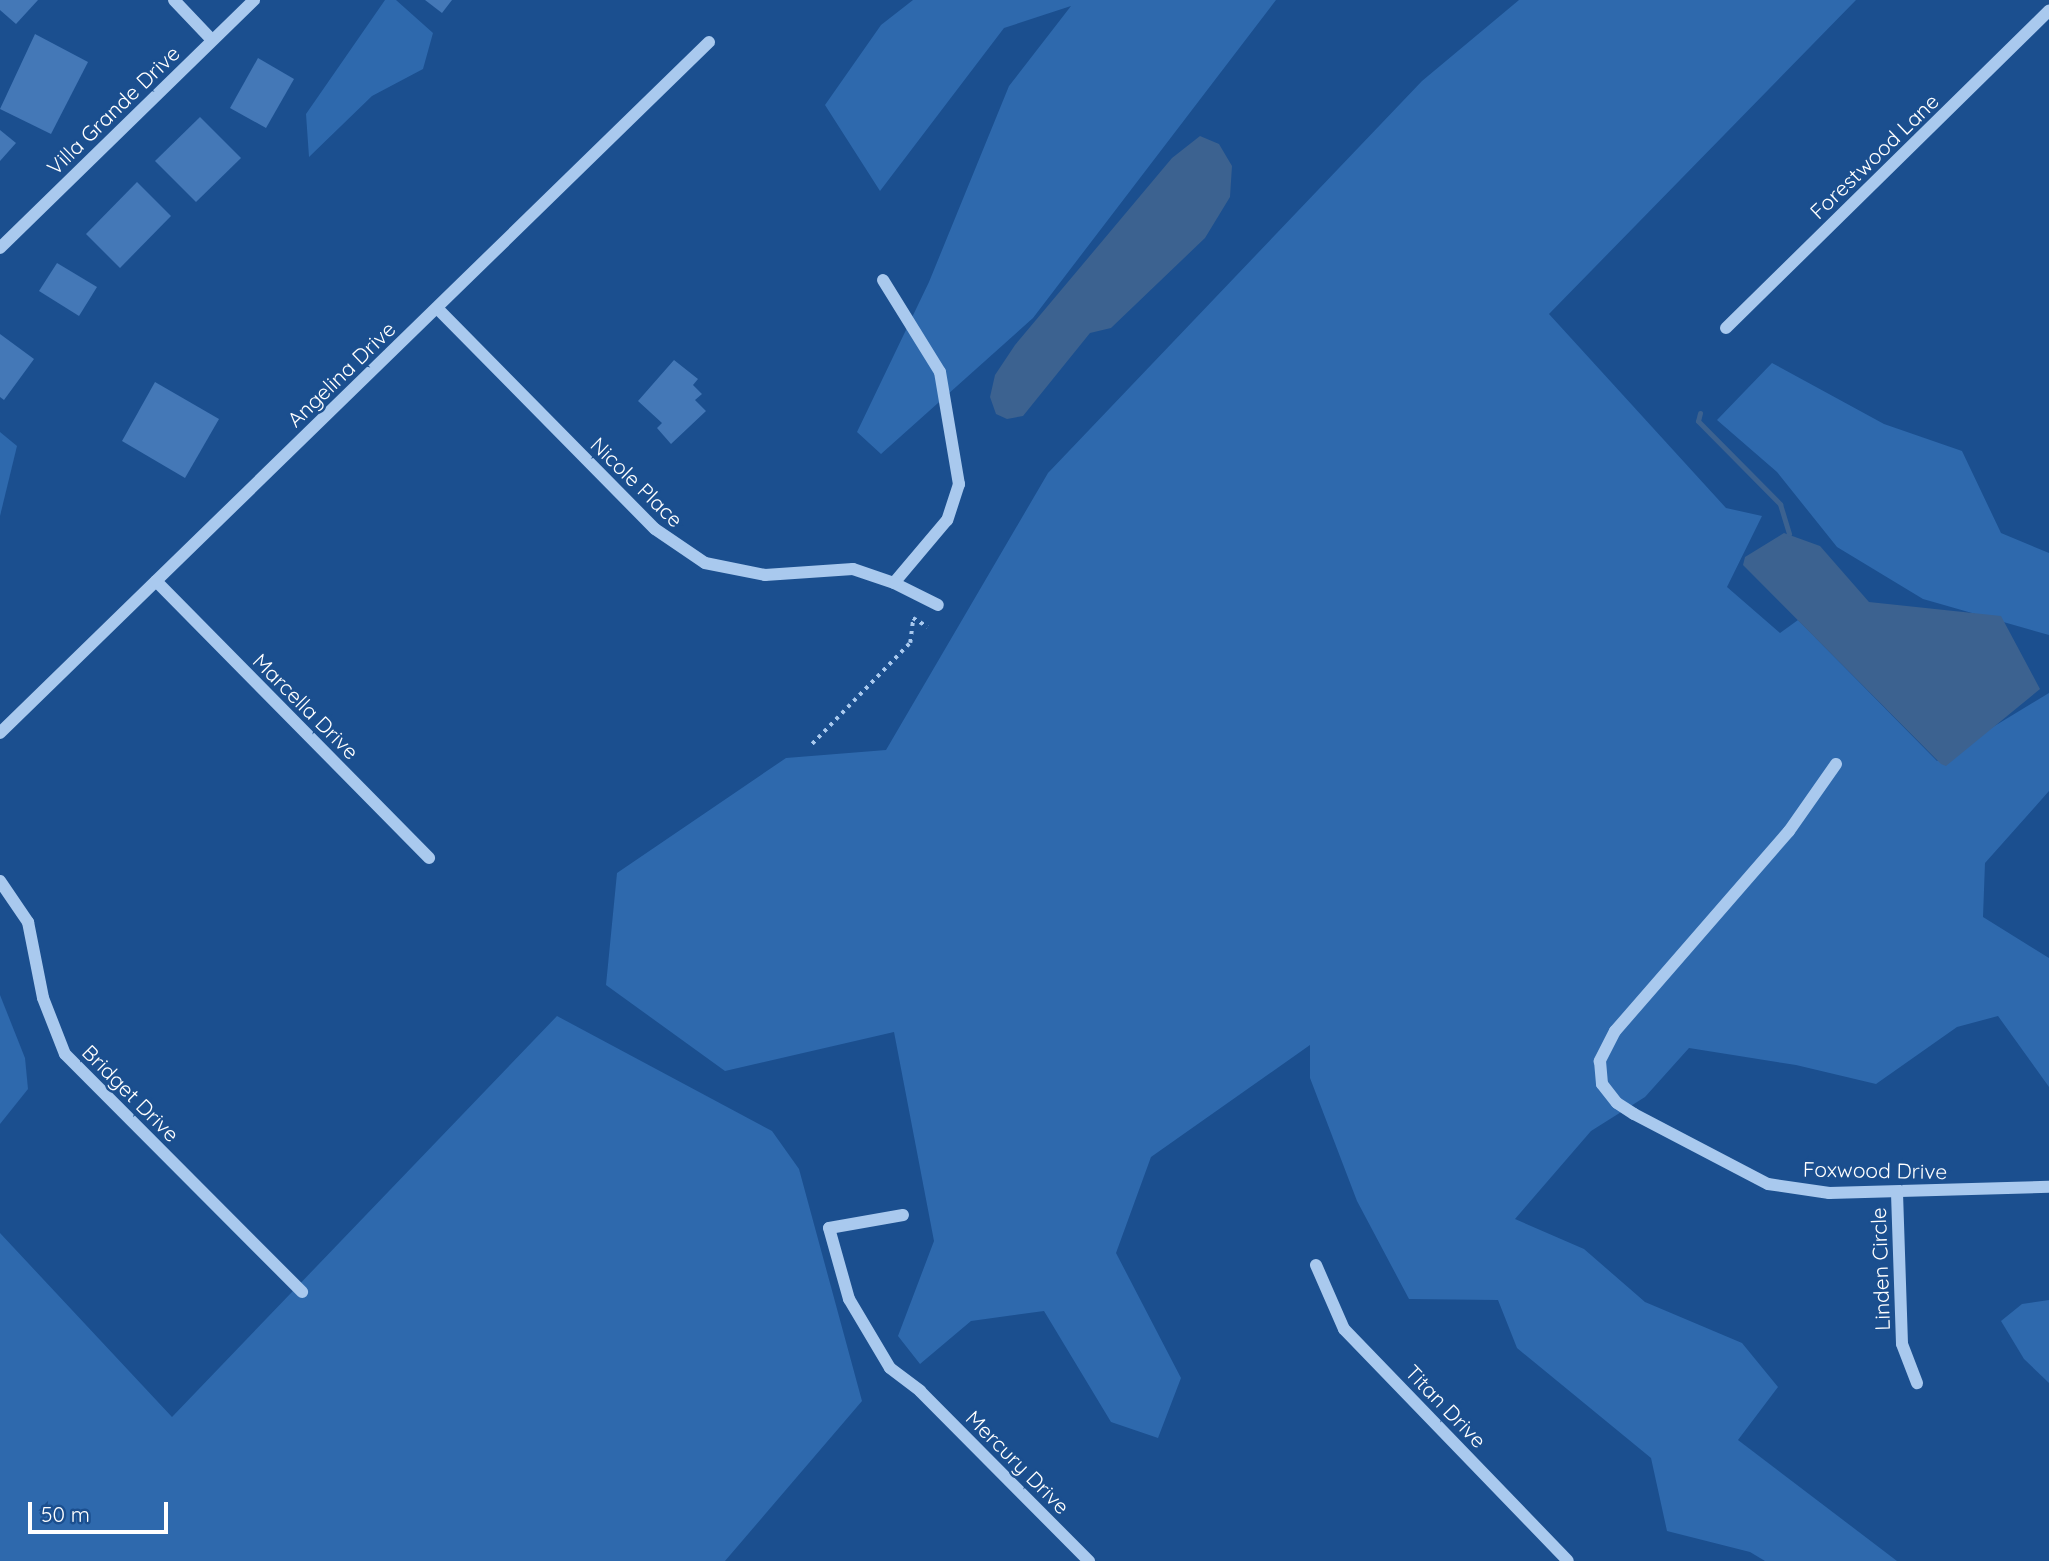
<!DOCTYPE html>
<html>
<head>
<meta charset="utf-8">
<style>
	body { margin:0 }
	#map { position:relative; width:2049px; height:1561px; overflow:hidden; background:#1b4f8f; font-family:Quicksand,sans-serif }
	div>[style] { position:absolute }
	.green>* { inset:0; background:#2e69ad }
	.water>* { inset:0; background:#3c6290 }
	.stream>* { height:5px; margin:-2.5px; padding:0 2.5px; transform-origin:2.5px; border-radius:2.5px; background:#3c6290 }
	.building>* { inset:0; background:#4478b7 }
	.path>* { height:3.5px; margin-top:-1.75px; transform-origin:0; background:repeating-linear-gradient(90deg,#a9c9ee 0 3.5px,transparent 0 8.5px) }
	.minor>* { height:12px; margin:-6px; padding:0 6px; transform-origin:6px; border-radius:6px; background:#a9c9ee }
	span { translate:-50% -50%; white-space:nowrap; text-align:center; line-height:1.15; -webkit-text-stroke:5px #1b4f8f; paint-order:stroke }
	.street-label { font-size:21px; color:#fff }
	.scale { position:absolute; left:28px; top:1502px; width:140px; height:32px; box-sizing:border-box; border:4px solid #fff; border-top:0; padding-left:9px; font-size:21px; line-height:24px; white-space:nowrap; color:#fff; -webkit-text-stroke:5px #1b4f8f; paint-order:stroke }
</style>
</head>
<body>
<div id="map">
	<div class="green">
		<i style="clip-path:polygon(385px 0,396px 0,433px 33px,423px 69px,372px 96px,309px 157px,306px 114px)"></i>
		<i style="clip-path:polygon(913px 0,1276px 0,1033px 318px,881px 454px,857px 432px,929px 282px,1009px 86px,1071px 6px,1004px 28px,880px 191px,825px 105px,881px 25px)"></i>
		<i style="clip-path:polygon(1519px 0,1856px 0,1549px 314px,1726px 508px,1762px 516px,1727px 587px,1780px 633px,1798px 620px,1937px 761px,2049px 693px,2049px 791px,1985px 863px,1983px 917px,2049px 958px,2049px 1087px,1998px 1016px,1957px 1027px,1876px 1084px,1796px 1065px,1689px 1048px,1645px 1097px,1591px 1131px,1515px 1219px,1584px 1249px,1645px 1302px,1742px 1343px,1778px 1387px,1738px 1440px,1897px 1561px,1765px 1561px,1750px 1552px,1667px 1531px,1651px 1458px,1517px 1348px,1498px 1300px,1409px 1299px,1357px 1201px,1310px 1078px,1310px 1045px,1151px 1157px,1116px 1253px,1181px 1378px,1158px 1438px,1111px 1422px,1044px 1311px,971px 1321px,920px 1364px,898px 1336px,934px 1241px,894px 1032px,725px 1071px,606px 985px,617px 873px,786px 758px,886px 750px,1048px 473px,1422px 81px)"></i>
		<i style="clip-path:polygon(1772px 363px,1884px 424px,1962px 451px,2001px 533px,2049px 553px,2049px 635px,1923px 599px,1837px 547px,1777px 472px,1717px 420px)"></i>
		<i style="clip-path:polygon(0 432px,17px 446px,0 516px)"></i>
		<i style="clip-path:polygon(0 995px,25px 1058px,28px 1089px,0 1124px)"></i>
		<i style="clip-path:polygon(557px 1016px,772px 1131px,799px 1169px,862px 1401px,725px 1561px,0 1561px,0 1233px,172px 1417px)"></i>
		<i style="clip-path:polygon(2049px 1300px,2049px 1383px,2024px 1359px,2001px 1321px,2022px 1304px)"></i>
	</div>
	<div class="water">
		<i style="clip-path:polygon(1200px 136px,1219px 144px,1232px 166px,1230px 197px,1205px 238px,1111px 328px,1090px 333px,1023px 416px,1007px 419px,996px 414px,990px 397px,995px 375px,1015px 345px,1172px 158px)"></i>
		<i style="clip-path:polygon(1784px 533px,1820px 546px,1869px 602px,2001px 616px,2040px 689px,1946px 766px,1941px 764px,1743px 565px,1745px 557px)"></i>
	</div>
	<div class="stream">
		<i style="left:1700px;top:413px;width:8px;rotate:104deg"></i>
		<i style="left:1698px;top:421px;width:117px;rotate:45.3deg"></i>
		<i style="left:1780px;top:504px;width:31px;rotate:73deg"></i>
	</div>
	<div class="building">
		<i style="clip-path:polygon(0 0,38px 0,16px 24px,0 10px)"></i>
		<i style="clip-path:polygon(425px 0,452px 0,442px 13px)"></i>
		<i style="clip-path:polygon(35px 34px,88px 62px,51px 134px,0 109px)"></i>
		<i style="clip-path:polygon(258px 58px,294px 79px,266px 128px,230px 108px)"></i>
		<i style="clip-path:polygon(200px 117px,241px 158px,196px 202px,155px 161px)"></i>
		<i style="clip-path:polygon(0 130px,16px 143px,0 161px)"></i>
		<i style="clip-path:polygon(137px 182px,171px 216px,120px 268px,86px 234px)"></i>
		<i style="clip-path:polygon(57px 263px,97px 287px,79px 316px,39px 291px)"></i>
		<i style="clip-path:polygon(0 334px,34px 359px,4px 400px,0 397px)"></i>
		<i style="clip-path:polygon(674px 360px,698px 379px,693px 385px,702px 394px,695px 400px,706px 411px,671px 444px,657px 428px,662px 423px,638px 401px)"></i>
		<i style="clip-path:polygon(155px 382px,219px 419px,185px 478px,122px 441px)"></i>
	</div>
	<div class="path">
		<i style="left:812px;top:744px;width:141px;rotate:-45.9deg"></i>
		<i style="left:910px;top:643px;width:25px;rotate:-83deg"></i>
		<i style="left:913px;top:618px;width:17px;rotate:31deg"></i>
	</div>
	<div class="minor">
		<i style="left:174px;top:0;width:55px;rotate:46.5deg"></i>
		<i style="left:0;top:248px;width:355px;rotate:-44.3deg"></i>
		<i style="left:883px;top:280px;width:108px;rotate:58.2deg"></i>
		<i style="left:940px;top:372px;width:114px;rotate:80.4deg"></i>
		<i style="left:959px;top:484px;width:38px;rotate:108deg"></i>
		<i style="left:947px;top:520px;width:82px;rotate:130.1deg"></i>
		<i style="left:437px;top:308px;width:310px;rotate:45.4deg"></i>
		<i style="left:655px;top:529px;width:60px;rotate:34.2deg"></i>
		<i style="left:705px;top:563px;width:61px;rotate:11.3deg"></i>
		<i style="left:765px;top:575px;width:88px;rotate:-3.9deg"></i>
		<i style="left:853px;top:569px;width:43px;rotate:18.9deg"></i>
		<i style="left:894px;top:583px;width:49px;rotate:26.6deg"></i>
		<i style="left:1726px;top:328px;width:453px;rotate:-44.5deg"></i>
		<i style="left:156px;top:581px;width:389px;rotate:45.4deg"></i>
		<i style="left:0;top:733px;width:990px;rotate:-44.26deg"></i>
		<i style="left:1836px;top:764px;width:82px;rotate:125deg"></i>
		<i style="left:1789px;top:831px;width:265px;rotate:131deg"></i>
		<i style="left:1615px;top:1031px;width:34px;rotate:117deg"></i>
		<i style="left:1600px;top:1061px;width:23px;rotate:85deg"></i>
		<i style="left:1602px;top:1084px;width:24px;rotate:52deg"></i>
		<i style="left:1617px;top:1103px;width:20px;rotate:33deg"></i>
		<i style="left:1634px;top:1114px;width:151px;rotate:27.6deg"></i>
		<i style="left:1768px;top:1184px;width:62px;rotate:8.4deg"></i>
		<i style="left:1829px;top:1193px;width:220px;rotate:-1.6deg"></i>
		<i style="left:0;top:881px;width:50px;rotate:55.7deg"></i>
		<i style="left:28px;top:922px;width:77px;rotate:78.8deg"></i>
		<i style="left:43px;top:998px;width:60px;rotate:68.6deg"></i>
		<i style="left:65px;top:1054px;width:336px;rotate:45.1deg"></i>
		<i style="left:1897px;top:1193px;width:151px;rotate:88.1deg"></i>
		<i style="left:1902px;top:1344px;width:42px;rotate:69deg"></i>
		<i style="left:903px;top:1215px;width:75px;rotate:170deg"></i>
		<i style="left:829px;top:1228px;width:74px;rotate:74.3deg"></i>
		<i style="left:849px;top:1299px;width:80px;rotate:59.3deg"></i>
		<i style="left:890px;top:1368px;width:38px;rotate:37deg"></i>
		<i style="left:920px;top:1391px;width:240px;rotate:45.2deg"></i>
		<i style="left:1316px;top:1265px;width:70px;rotate:66.4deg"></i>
		<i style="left:1344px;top:1329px;width:322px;rotate:46deg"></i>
	</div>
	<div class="street-label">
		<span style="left:113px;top:110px;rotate:-44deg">Villa Grande Drive</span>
		<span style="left:1874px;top:156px;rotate:-44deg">Forestwood Lane</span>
		<span style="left:341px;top:374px;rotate:-44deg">Angelina Drive</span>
		<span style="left:637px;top:482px;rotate:44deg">Nicole Place</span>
		<span style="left:306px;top:706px;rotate:45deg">Marcella Drive</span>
		<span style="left:131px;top:1093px;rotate:45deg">Bridget Drive</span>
		<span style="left:1875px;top:1170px;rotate:1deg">Foxwood Drive</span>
		<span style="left:1880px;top:1269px;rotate:-92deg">Linden Circle</span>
		<span style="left:1446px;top:1406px;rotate:46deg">Titan Drive</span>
		<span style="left:1018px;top:1462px;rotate:45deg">Mercury Drive</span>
	</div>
	<div class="scale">50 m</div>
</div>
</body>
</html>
